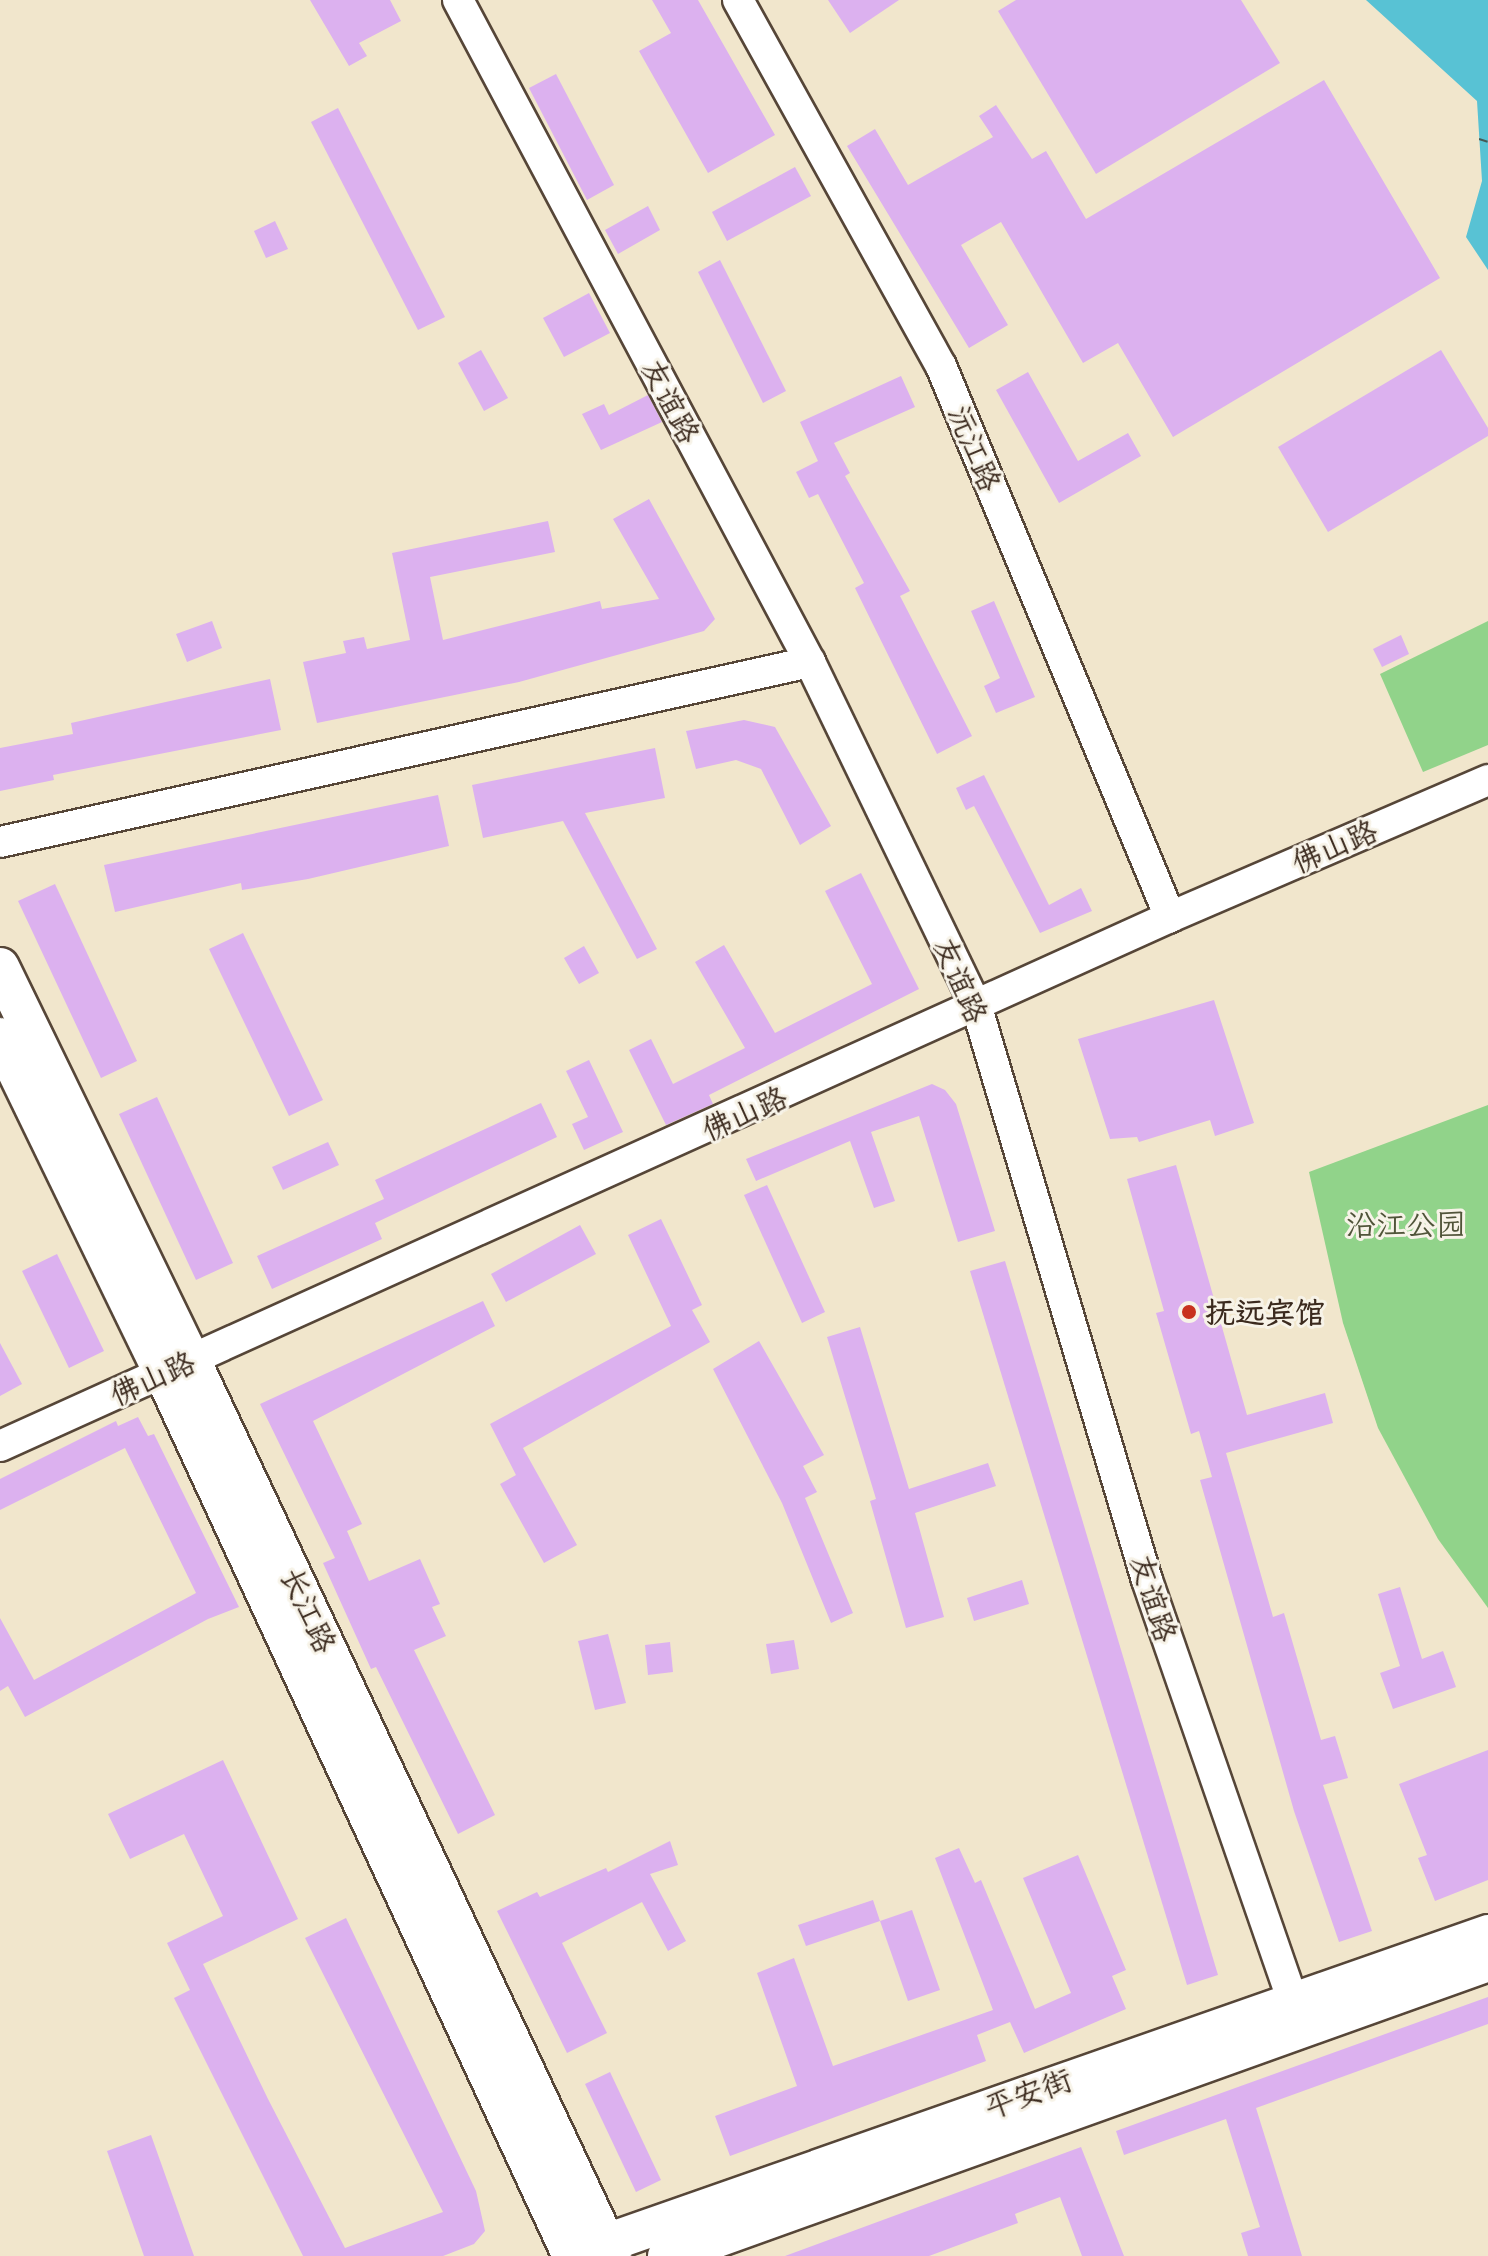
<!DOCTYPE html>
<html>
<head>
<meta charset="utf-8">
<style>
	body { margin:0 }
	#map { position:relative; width:1488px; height:2256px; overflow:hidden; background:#f1e6cc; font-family:"Patrick Hand","LXGW WenKai TC",sans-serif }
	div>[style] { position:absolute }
	.green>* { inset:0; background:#91d38a }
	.water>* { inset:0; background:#58c2d4 }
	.ferry>* { height:2px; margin-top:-1px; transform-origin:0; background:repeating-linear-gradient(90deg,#445855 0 10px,transparent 0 18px) }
	.building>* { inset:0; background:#dcb1ef }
	.roads { filter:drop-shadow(2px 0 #564638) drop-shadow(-2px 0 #564638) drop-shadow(0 2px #564638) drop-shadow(0 -2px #564638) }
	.minor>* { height:30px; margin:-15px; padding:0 15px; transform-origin:15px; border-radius:15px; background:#fff }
	.major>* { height:38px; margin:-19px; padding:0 19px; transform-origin:19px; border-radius:19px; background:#fff }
	.dots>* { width:22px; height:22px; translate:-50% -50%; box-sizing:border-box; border:4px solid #f7f3e8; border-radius:50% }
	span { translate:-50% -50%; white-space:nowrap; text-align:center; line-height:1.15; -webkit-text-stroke:6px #f7f3e8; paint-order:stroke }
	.street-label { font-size:30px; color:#3b2a1e }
	.park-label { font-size:30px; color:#505439 }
	.poi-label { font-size:30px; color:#3b2a1e; font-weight:700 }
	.left { translate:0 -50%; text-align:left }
</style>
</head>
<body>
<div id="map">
	<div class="green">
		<i style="clip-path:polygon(1488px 621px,1488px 745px,1423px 772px,1380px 674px)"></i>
		<i style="clip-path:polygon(1488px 1105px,1488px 1608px,1438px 1539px,1378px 1428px,1343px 1323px,1309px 1172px)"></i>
	</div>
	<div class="water">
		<i style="clip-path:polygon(1366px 0,1488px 0,1488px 270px,1466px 237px,1482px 181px,1477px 101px)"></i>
	</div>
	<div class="ferry">
		<i style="left:1479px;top:139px;width:9px;rotate:18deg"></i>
	</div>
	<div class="building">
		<i style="clip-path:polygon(310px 0,390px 0,401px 21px,359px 43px,367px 56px,349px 66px)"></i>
		<i style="clip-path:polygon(652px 0,698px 0,775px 135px,708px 173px,639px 51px,671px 33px)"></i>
		<i style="clip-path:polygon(828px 0,899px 0,850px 33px)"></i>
		<i style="clip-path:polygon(1016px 0,1241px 0,1280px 63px,1096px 174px,998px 11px)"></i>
		<i style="clip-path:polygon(556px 74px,614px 185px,587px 200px,529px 88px)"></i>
		<i style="clip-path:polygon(1324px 80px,1440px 278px,1173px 437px,1118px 343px,1083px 363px,1001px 222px,961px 245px,1008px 325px,969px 348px,847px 146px,875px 129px,908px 185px,993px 137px,979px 116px,996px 105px,1032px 159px,1046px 151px,1086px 219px)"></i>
		<i style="clip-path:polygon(338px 108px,445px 317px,418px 330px,311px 122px)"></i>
		<i style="clip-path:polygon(795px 167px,811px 196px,727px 241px,712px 212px)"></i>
		<i style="clip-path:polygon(648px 206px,660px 230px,618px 254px,605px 230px)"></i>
		<i style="clip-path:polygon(275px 221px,288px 249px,266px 258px,254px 231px)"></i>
		<i style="clip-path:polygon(720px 260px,786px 391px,763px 403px,698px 272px)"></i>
		<i style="clip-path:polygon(589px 293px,610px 333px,564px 357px,543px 318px)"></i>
		<i style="clip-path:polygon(481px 350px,508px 398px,484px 411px,458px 363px)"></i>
		<i style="clip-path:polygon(1441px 350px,1488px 428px,1488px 436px,1328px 532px,1278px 447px)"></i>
		<i style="clip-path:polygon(1028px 372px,1078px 461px,1128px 433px,1141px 456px,1059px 503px,996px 390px)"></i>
		<i style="clip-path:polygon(901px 376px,915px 407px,834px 443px,850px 473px,845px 476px,910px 591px,900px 596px,972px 736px,937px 754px,855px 588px,864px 583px,818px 494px,809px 498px,796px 472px,818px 461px,800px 422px)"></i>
		<i style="clip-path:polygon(648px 395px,662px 422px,601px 450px,582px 414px,604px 404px,609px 415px)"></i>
		<i style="clip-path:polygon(649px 499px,715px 619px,704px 631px,519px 682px,317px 723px,303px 662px,346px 653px,343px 641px,364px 637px,367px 649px,410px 640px,392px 553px,548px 521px,555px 552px,430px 577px,443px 640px,600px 601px,602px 609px,659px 599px,613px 519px)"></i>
		<i style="clip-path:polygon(994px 601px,1035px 697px,996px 713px,984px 686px,1000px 678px,971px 611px)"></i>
		<i style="clip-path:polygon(212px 621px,222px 648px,187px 662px,176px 634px)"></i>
		<i style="clip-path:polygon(1401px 635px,1409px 654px,1382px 667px,1373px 649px)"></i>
		<i style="clip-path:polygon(270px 679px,281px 730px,53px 775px,54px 780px,0 791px,0 748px,73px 734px,71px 723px)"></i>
		<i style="clip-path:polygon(744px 720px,775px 727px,831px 826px,800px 845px,761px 769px,736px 760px,696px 769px,686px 731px)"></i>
		<i style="clip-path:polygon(655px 748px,665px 798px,585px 813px,657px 949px,637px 959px,563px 821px,483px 838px,472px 785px)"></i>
		<i style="clip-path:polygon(984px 775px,1049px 905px,1081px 888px,1092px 911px,1040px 933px,974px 806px,966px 810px,956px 788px)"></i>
		<i style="clip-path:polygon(438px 795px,449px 846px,308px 879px,242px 890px,241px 883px,115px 912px,104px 865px)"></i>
		<i style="clip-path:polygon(861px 873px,919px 989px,709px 1095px,713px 1104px,666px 1125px,629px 1050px,651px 1039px,673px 1084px,745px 1048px,695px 962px,724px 945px,775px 1033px,872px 984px,825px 891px)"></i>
		<i style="clip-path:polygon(55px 884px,137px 1061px,101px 1078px,18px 901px)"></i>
		<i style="clip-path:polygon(243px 933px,323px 1100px,289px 1116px,209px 949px)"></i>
		<i style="clip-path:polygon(584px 946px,599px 973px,579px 984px,564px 958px)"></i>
		<i style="clip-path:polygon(1214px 1000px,1254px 1123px,1215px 1136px,1210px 1120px,1139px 1142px,1137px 1137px,1110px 1139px,1078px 1039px)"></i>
		<i style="clip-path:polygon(589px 1060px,623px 1132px,584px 1150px,572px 1124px,588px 1117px,566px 1071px)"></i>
		<i style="clip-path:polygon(932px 1084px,945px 1090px,956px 1104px,995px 1231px,958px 1242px,919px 1116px,871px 1132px,895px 1201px,874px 1208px,850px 1141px,756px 1181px,746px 1159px)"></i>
		<i style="clip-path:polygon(157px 1097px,233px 1263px,196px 1280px,119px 1114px)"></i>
		<i style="clip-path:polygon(541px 1103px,557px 1137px,375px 1223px,382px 1239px,272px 1289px,257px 1256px,384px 1199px,375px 1180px)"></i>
		<i style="clip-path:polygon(328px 1142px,339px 1165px,283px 1190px,272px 1167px)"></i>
		<i style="clip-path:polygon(1176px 1165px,1247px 1415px,1325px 1393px,1333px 1423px,1226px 1453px,1273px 1617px,1284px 1613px,1321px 1740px,1335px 1736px,1348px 1778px,1323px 1785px,1372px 1931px,1339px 1942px,1294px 1811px,1200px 1480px,1212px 1477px,1199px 1431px,1191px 1434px,1156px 1313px,1164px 1311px,1127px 1179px)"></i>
		<i style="clip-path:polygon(767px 1185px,825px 1312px,802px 1323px,744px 1195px)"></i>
		<i style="clip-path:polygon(661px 1219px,702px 1305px,692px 1310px,710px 1342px,523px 1448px,577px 1545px,544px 1563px,500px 1484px,516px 1475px,490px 1424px,671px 1326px,628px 1235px)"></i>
		<i style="clip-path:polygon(580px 1225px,596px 1254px,506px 1302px,491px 1274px)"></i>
		<i style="clip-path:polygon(57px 1254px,104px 1351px,69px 1368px,22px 1271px)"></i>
		<i style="clip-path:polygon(1005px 1261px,1218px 1975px,1187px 1985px,970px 1271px)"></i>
		<i style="clip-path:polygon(483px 1301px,495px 1326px,313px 1421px,362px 1524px,347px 1531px,369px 1581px,420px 1559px,440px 1604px,432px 1607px,446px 1636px,414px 1650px,495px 1815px,458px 1834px,376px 1667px,371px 1669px,323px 1563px,335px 1558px,260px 1404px)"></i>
		<i style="clip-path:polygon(860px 1327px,909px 1489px,988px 1463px,996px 1486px,915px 1513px,944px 1617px,906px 1628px,870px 1501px,876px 1499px,827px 1337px)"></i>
		<i style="clip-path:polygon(759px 1341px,824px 1455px,803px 1466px,817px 1492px,805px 1498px,853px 1613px,831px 1623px,782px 1503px,713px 1369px)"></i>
		<i style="clip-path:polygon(0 1343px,22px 1384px,0 1396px)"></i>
		<i style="clip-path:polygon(138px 1417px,148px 1436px,154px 1434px,239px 1607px,208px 1619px,25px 1717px,8px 1686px,0 1691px,0 1618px,34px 1680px,196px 1593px,125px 1448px,0 1510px,0 1479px,116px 1421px,118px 1426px)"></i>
		<i style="clip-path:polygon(1022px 1580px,1029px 1604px,974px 1621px,967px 1598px)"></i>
		<i style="clip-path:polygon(1400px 1587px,1422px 1659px,1443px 1651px,1456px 1687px,1393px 1709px,1380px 1673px,1400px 1666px,1378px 1594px)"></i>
		<i style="clip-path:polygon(608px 1634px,626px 1703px,595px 1710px,578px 1641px)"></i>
		<i style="clip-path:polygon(794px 1640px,799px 1669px,771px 1674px,766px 1644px)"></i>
		<i style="clip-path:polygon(670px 1642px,673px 1672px,648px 1675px,645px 1645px)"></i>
		<i style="clip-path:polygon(1488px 1750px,1488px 1880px,1435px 1901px,1418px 1858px,1427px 1855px,1399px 1784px)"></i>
		<i style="clip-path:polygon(223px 1760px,298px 1919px,203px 1964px,268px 2099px,345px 2248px,443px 2212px,305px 1938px,346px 1918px,476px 2191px,485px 2231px,474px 2244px,443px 2256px,303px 2256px,174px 1998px,190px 1990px,167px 1943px,223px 1916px,184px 1834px,130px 1859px,108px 1814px)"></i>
		<i style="clip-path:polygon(670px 1841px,678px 1865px,650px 1874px,686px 1941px,668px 1951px,642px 1902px,562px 1943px,607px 2033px,567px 2053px,497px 1911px,537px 1892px,540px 1897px,606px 1868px,608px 1872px)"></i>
		<i style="clip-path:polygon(959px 1848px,975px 1883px,981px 1880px,1035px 2009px,1071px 1993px,1023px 1878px,1078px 1855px,1126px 1970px,1112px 1976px,1126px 2009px,1024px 2053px,1010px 2022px,977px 2035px,986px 2061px,730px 2156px,715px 2116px,797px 2086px,757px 1973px,794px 1958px,833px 2066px,993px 2010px,935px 1858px)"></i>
		<i style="clip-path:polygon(873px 1900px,880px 1921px,806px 1946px,798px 1925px)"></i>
		<i style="clip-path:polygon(912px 1910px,940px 1990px,908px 2001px,880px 1921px)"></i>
		<i style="clip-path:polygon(1488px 1997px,1488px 2024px,1256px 2108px,1302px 2256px,1248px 2256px,1241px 2233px,1260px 2227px,1226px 2119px,1124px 2155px,1116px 2131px)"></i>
		<i style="clip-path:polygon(610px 2072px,661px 2180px,636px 2192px,585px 2084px)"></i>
		<i style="clip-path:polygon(151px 2135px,194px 2256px,144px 2256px,107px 2151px)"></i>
		<i style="clip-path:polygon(1081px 2147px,1124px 2256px,1082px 2256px,1060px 2197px,1015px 2214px,1018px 2223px,929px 2256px,785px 2256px)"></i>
	</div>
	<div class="roads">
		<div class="minor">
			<i style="left:458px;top:0;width:750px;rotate:62deg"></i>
			<i style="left:810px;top:662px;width:384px;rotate:64.2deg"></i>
			<i style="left:977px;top:1008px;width:597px;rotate:73.45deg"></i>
			<i style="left:1147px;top:1580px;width:467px;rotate:70.9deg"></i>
			<i style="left:738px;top:0;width:419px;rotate:61deg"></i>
			<i style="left:941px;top:366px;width:597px;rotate:67.43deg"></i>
			<i style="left:0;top:842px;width:830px;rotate:-12.53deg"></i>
			<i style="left:0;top:1446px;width:1284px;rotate:-24.33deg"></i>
			<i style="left:1170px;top:917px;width:346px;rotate:-23.3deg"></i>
		</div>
		<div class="major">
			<i style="left:0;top:967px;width:437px;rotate:64.1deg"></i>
			<i style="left:191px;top:1360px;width:990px;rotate:64.83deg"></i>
			<i style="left:0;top:1037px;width:373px;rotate:64.1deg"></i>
			<i style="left:163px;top:1372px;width:974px;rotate:65.17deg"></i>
			<i style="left:581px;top:2252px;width:961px;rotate:-19.32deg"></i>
			<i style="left:667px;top:2256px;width:872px;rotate:-19.7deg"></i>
		</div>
	</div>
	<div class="dots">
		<i style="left:1189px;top:1312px;background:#c8321e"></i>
	</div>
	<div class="street-label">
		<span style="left:671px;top:401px;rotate:62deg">友谊路</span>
		<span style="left:975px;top:448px;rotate:67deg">沅江路</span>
		<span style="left:1334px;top:846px;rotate:-23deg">佛山路</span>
		<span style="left:961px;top:980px;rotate:66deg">友谊路</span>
		<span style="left:744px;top:1113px;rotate:-24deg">佛山路</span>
		<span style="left:152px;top:1378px;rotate:-24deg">佛山路</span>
		<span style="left:1154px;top:1598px;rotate:72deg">友谊路</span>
		<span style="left:309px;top:1610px;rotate:65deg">长江路</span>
		<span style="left:1028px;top:2093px;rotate:-20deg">平安街</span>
	</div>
	<div class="park-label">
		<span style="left:1406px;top:1224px">沿江公园</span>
	</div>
	<div class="poi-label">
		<span class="left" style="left:1205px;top:1312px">抚远宾馆</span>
	</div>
</div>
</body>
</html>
